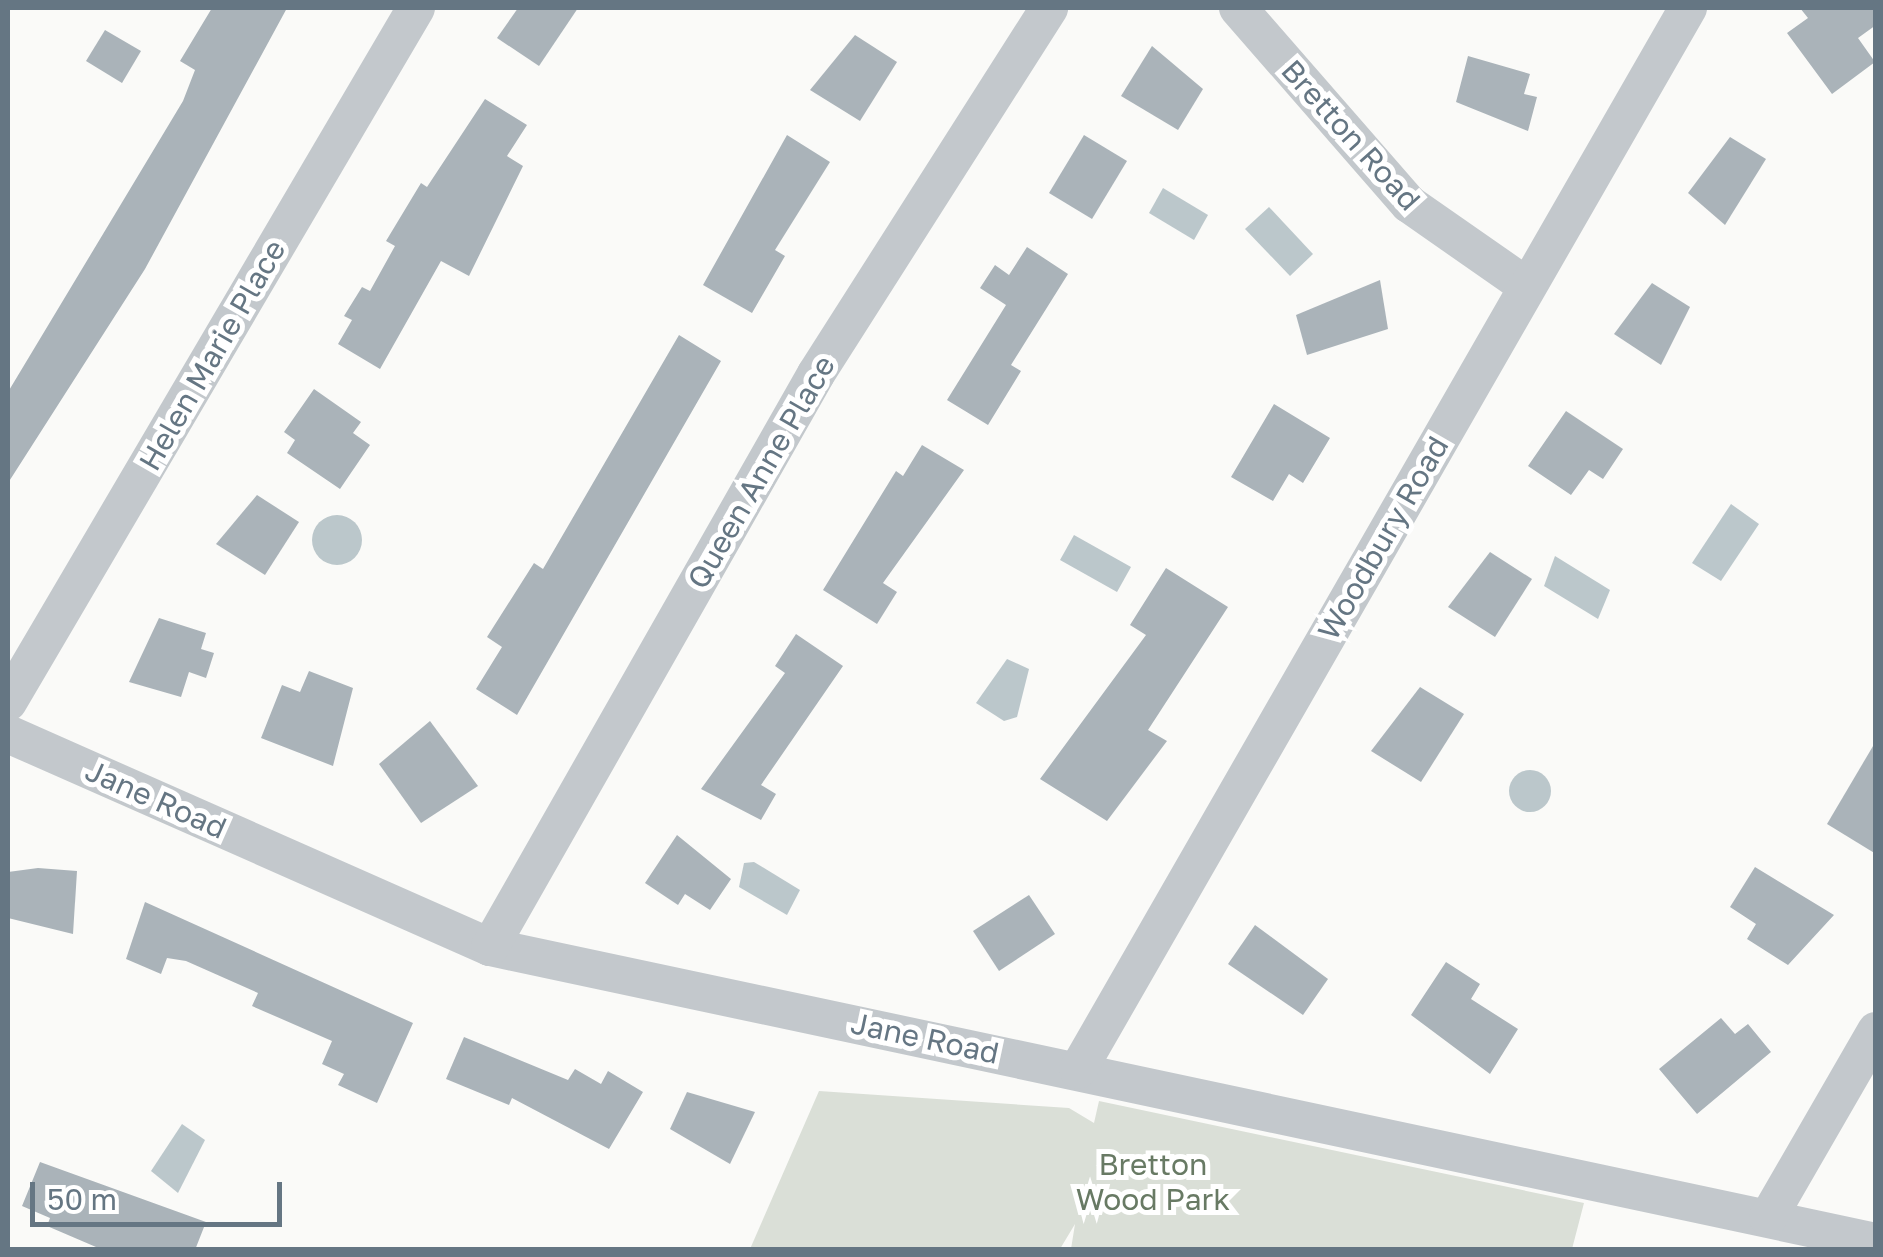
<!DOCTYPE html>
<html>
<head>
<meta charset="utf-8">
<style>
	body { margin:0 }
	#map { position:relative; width:1883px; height:1257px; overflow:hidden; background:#fafaf8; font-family:"Golos Text",sans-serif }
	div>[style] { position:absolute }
	.green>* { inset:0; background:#dadfd7 }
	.water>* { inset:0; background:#bbc7cb }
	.round { border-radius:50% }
	.building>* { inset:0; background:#aab3b9 }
	.minor>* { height:38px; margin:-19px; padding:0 19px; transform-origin:19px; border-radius:19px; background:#c3c8cc }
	span { translate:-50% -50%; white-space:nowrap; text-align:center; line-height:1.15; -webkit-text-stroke:10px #fff; paint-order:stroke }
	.street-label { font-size:30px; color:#657683 }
	.park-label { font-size:30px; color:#687a64 }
	.frame { position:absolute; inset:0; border:10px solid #657683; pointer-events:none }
	.scale { position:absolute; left:30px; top:1182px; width:252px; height:45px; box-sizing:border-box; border:5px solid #657683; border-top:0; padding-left:12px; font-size:30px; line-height:35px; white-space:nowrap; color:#657683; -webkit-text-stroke:8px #fff; paint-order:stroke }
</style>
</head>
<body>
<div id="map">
	<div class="green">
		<i style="clip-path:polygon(819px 1091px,1069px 1108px,1094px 1123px,1099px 1101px,1584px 1203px,1572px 1249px,1071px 1249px,1075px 1224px,1060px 1249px,750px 1249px)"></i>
	</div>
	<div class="water">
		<i style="clip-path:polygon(1163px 188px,1208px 215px,1194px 240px,1149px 213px)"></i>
		<i style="clip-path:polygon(1269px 207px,1313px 254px,1290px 276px,1245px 229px)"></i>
		<i style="clip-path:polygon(1731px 504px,1759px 524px,1721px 581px,1692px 563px)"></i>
		<i class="round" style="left:312px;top:515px;width:50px;height:50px"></i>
		<i style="clip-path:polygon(1074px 535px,1131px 567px,1117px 592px,1060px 560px)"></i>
		<i style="clip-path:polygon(1555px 556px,1610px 590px,1598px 619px,1544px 586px)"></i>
		<i style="clip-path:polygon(1007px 659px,1029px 669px,1017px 717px,1004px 721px,976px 703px)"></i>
		<i class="round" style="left:1509px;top:770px;width:42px;height:42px"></i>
		<i style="clip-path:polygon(754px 862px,800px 890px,787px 915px,739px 887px,744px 863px)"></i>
		<i style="clip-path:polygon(182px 1124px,205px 1140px,178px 1193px,151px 1171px)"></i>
	</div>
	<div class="building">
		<i style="clip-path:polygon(212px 8px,287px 8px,145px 269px,8px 483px,8px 392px,183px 101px,195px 70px,180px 61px)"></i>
		<i style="clip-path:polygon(518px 8px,578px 8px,539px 66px,497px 38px)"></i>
		<i style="clip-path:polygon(1800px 8px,1876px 8px,1876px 25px,1858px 38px,1875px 62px,1832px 94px,1787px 33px,1808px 18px)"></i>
		<i style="clip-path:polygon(105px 30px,141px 51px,122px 83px,86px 61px)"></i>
		<i style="clip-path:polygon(855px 35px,897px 62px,860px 121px,810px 90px)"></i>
		<i style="clip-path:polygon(1152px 46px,1203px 89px,1178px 130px,1121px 96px)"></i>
		<i style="clip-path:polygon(1468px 56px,1530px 74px,1524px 94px,1537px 97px,1528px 131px,1456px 102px)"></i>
		<i style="clip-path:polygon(485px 99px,527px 125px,507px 156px,523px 166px,469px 276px,441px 261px,380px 369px,338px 344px,352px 320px,344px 316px,362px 287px,370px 291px,395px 246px,386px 241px,421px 183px,427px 187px)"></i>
		<i style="clip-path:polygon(787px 135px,830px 162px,775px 250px,785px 256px,752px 313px,703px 285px)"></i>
		<i style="clip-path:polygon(1084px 135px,1127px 161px,1092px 219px,1049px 193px)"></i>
		<i style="clip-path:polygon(1730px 137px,1766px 159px,1725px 225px,1688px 193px)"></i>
		<i style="clip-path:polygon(1027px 247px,1068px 274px,1011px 365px,1021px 371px,988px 425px,947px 400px,1006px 305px,980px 288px,995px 265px,1009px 275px)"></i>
		<i style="clip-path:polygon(1380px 280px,1388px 329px,1307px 355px,1296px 315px)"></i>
		<i style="clip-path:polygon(1652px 283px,1690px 307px,1661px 365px,1614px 334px)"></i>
		<i style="clip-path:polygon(679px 335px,721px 361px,517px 715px,476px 689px,502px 647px,487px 637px,534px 563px,543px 569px)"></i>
		<i style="clip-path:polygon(314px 389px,361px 422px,353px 433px,370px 445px,340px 489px,287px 453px,295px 440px,284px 432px)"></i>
		<i style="clip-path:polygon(1274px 404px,1330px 438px,1303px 483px,1289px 474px,1273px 501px,1231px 477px)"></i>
		<i style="clip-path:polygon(1566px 411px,1623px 449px,1603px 479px,1589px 470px,1571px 495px,1528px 466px)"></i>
		<i style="clip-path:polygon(922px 445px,964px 470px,883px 583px,897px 592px,877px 624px,823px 590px,896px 471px,903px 476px)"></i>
		<i style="clip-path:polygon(257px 495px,299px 522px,265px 575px,216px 544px)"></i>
		<i style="clip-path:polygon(1490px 552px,1532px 579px,1495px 637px,1448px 607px)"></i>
		<i style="clip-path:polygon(1166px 568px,1228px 607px,1148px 730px,1167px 741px,1107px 821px,1040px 779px,1146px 635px,1130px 625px)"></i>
		<i style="clip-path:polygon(159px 618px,206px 633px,201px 649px,214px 653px,206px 678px,189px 672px,181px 697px,129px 682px)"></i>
		<i style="clip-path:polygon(796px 634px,843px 666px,761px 785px,776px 794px,761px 820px,701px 789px,785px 673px,775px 666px)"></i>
		<i style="clip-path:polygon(309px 671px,353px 688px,333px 766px,261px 738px,282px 685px,300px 692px)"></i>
		<i style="clip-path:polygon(1420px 687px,1464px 714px,1421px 782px,1371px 751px)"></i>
		<i style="clip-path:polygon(430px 721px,478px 786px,421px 823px,379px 764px)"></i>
		<i style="clip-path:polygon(1876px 741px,1876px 854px,1827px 824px)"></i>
		<i style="clip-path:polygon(677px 835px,731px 879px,710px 910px,685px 894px,678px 905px,645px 883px)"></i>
		<i style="clip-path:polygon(1755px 867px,1834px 915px,1788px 965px,1747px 939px,1756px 924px,1730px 907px)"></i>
		<i style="clip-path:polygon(38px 868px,77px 871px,73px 934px,8px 918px,8px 872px)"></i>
		<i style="clip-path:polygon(1029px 895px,1055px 934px,999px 971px,973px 931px)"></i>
		<i style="clip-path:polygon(145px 902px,413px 1023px,377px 1103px,338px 1085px,344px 1074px,322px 1064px,332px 1041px,252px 1006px,258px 993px,186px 961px,167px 958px,161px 974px,126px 959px)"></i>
		<i style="clip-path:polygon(1255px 925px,1328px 979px,1303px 1015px,1228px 964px)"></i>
		<i style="clip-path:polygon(1446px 962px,1480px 984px,1471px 999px,1518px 1029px,1490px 1074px,1411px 1015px)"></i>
		<i style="clip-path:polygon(1721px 1018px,1735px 1034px,1748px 1024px,1771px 1052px,1697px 1114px,1659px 1069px)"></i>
		<i style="clip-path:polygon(464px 1037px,568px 1080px,575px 1069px,601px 1084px,608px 1071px,643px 1092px,609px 1149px,512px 1098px,509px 1105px,446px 1079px)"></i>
		<i style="clip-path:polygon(687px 1092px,755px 1112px,730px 1164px,670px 1129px)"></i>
		<i style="clip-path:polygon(40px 1162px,206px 1222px,195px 1250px,103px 1250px,47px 1226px,50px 1218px,22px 1206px)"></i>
	</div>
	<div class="minor">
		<i style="left:1238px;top:8px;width:260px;rotate:48.9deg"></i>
		<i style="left:1409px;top:204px;width:141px;rotate:34.9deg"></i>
		<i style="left:8px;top:702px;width:805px;rotate:-59.55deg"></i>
		<i style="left:8px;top:734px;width:527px;rotate:23.84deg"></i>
		<i style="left:490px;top:947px;width:1417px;rotate:12.02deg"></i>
		<i style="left:490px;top:947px;width:659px;rotate:-60.36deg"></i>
		<i style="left:816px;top:374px;width:434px;rotate:-57.5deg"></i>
		<i style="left:1078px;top:1070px;width:1225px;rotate:-60.13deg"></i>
		<i style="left:1768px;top:1218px;width:216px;rotate:-60deg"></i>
	</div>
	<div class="street-label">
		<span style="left:1351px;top:135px;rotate:48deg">Bretton Road</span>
		<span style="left:212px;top:355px;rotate:-60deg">Helen Marie Place</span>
		<span style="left:761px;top:472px;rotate:-60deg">Queen Anne Place</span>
		<span style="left:1383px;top:538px;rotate:-60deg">Woodbury Road</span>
		<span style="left:156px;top:799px;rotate:24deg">Jane Road</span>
		<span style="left:925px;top:1038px;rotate:12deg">Jane Road</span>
	</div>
	<div class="park-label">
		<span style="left:1153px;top:1181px">Bretton<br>Wood Park</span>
	</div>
	<div class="frame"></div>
	<div class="scale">50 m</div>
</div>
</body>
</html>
